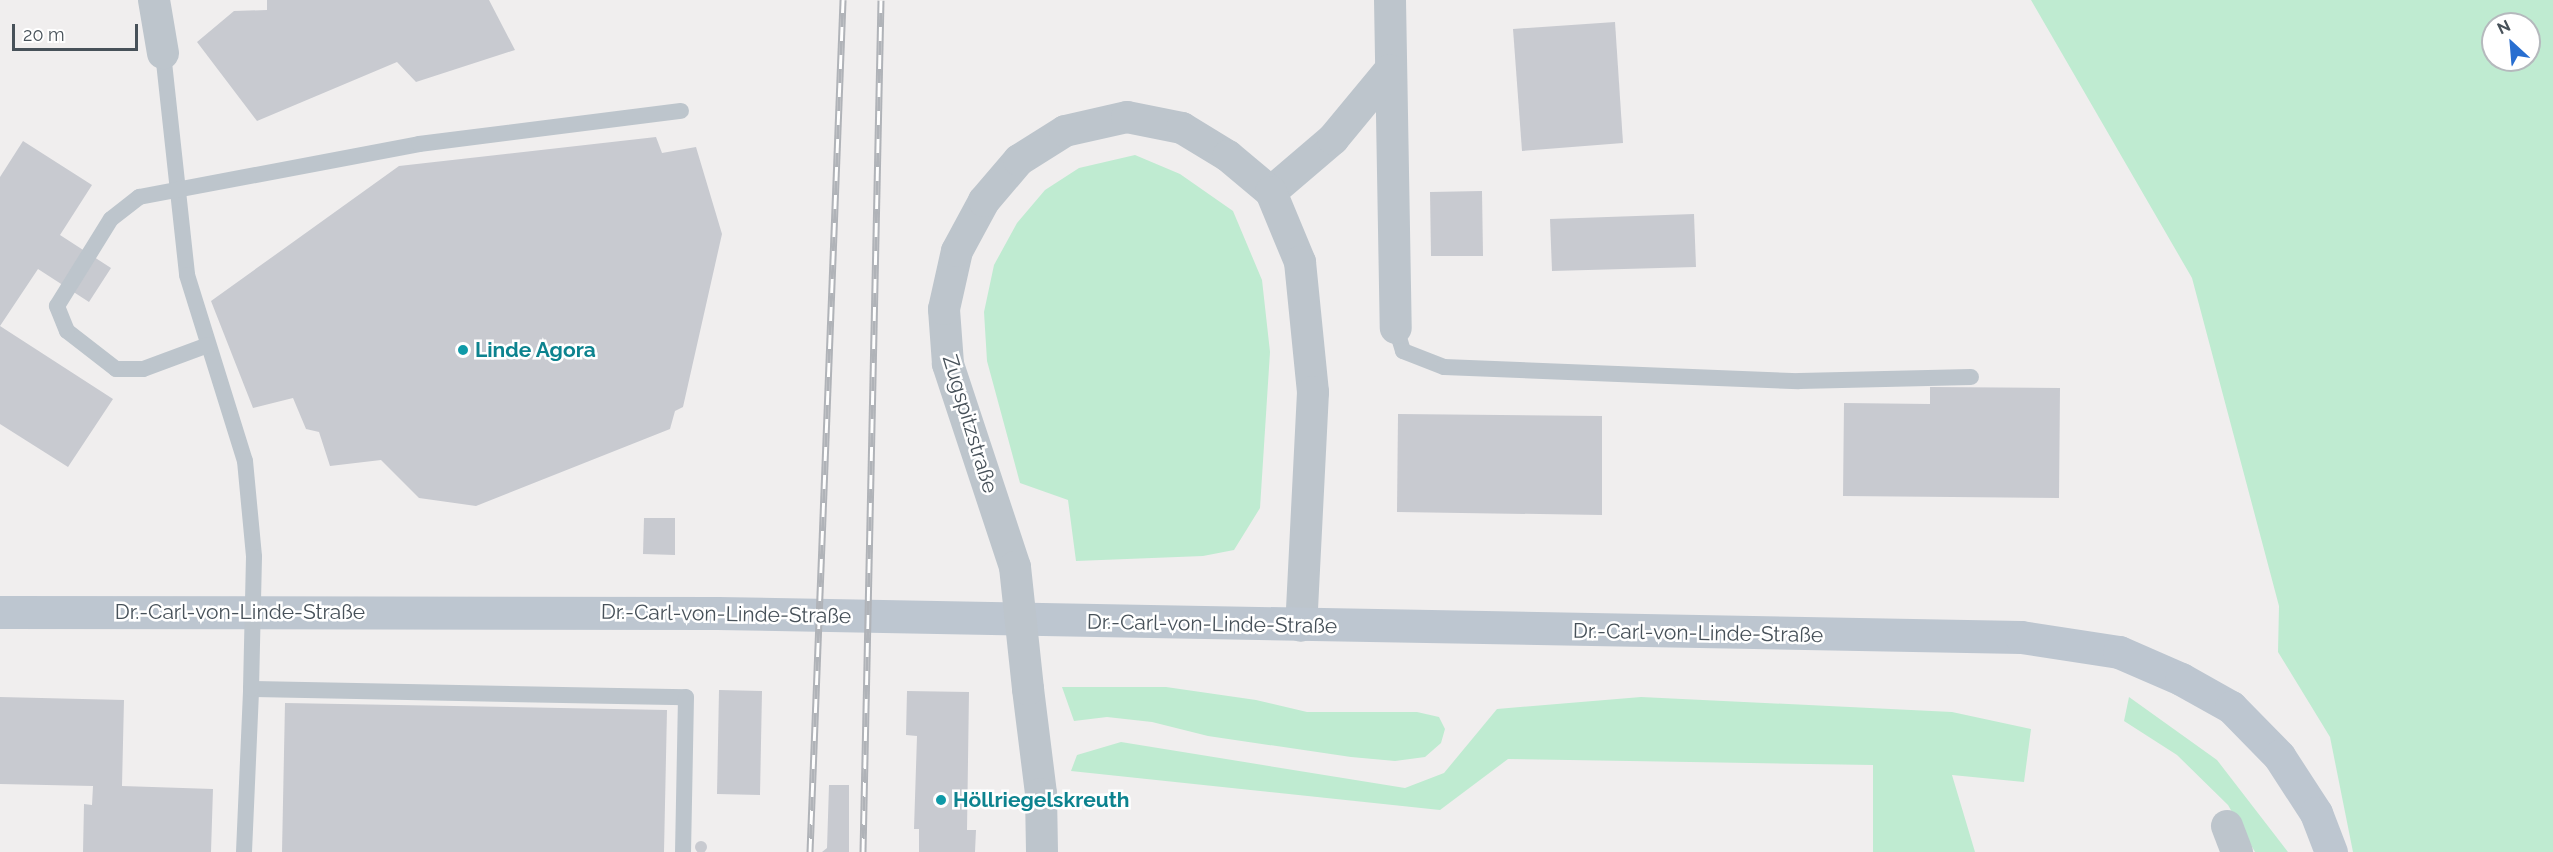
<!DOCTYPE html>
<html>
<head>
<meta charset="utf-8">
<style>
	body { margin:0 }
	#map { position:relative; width:2553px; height:852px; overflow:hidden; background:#f0eeee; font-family:Raleway,sans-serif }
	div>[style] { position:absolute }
	.green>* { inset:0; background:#bfebd1 }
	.building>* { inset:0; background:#c8cad0 }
	.round { border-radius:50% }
	.service>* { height:16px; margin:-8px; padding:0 8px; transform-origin:8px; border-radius:8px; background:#bdc5cc }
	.minor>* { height:32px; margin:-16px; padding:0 16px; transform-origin:16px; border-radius:16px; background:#bdc5cc }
	.secondary>* { height:33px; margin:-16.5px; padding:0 16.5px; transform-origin:16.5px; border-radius:16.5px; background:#bdc6d0 }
	.rail>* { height:7px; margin-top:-3.5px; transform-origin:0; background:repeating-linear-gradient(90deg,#fff 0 14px,#b0b3b8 0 28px); box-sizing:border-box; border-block:2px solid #b0b3b8 }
	.service-bridge>* { height:16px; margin:-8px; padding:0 8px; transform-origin:8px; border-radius:8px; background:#bdc5cc }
	.minor-bridge>* { height:32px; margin:-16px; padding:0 16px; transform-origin:16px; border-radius:16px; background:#bdc5cc }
	.dots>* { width:16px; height:16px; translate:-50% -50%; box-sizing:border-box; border:3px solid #fff; border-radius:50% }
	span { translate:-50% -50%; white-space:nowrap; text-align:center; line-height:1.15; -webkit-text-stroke:5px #fff; paint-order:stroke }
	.culture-label { font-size:21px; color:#0d838f; font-weight:700 }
	.left { translate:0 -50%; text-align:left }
	.street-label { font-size:21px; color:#475159 }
	.north { position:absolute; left:2481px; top:12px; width:60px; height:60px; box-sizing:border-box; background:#fff; border:2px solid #b5b9bd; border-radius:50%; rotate:334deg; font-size:16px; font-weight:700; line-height:24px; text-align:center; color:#475159 }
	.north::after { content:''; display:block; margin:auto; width:21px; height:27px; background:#286ed0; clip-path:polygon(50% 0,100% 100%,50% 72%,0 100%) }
	.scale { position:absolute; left:12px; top:24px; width:126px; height:27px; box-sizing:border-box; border:3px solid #475159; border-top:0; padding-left:8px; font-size:18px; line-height:21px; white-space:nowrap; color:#475159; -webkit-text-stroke:4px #fff; paint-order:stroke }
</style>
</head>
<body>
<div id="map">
	<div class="green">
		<i style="clip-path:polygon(evenodd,2031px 0,2553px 0,2553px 852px,2353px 852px,2330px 737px,2278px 652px,2279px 606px,2192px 278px,2031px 0,2493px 24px,2529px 24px,2529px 60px,2493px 60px,2493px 24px)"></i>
		<i style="clip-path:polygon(1135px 155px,1180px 174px,1233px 211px,1262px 280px,1270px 352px,1260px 508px,1234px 550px,1203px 556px,1076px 561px,1068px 500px,1020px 483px,987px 361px,984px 312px,994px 265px,1017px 223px,1045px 190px,1079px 168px)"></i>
		<i style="clip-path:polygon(1062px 687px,1166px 687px,1256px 700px,1307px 712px,1417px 712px,1439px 717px,1445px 729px,1441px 743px,1425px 757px,1395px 761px,1351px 757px,1208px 736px,1152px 722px,1107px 717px,1074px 721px)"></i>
		<i style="clip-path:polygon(1641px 697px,1952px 712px,2031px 729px,2024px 782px,1952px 775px,1975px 852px,1873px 852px,1873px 765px,1508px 759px,1440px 810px,1071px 771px,1077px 755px,1121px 742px,1405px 788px,1444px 773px,1497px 709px)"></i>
		<i style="clip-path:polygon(2129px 697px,2217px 760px,2288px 852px,2255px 852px,2228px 805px,2177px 755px,2124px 721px)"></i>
	</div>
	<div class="building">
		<i style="clip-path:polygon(267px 0,489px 0,515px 50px,416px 82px,397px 62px,257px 121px,197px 42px,234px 11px,267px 10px)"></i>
		<i style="clip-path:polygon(1615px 22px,1623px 143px,1522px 151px,1513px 29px)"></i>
		<i style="clip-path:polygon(656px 137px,662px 153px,696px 147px,722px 234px,683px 407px,675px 411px,670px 429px,476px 506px,419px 498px,381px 460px,330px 466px,319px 432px,306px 429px,293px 398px,253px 408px,211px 301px,399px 166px)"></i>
		<i style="clip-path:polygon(23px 141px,92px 185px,60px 235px,111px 268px,89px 302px,38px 269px,0 326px,113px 399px,68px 467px,0 424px,0 177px)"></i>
		<i style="clip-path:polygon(1482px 191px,1483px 256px,1431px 256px,1430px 192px)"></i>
		<i style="clip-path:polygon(1694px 214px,1696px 267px,1552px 271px,1550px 219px)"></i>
		<i style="clip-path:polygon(1930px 387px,2060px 388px,2059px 498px,1843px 496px,1844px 403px,1930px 404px)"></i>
		<i style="clip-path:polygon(1398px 414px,1602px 416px,1602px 515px,1397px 512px)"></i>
		<i style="clip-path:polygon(644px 518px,675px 518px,675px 555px,643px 554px)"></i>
		<i style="clip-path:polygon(719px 690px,762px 691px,760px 795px,717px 794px)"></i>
		<i style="clip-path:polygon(907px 691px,969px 692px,967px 830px,976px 830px,975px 852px,919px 852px,919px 829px,914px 829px,917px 736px,906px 735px)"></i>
		<i style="clip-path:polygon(0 697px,124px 700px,122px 786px,213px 789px,211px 852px,83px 852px,84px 804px,92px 805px,93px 786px,0 784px)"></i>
		<i style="clip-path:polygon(285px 703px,667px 710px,664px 852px,282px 852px)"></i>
		<i style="clip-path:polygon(829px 785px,849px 785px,849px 852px,822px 852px,827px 848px)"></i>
		<i class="round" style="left:695px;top:841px;width:12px;height:12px"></i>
	</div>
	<div class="service">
		<i style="left:163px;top:53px;width:223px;rotate:83.8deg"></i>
		<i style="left:187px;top:275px;width:195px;rotate:72.7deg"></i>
		<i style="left:245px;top:461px;width:96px;rotate:84.6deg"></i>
		<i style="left:1396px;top:328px;width:24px;rotate:73deg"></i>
		<i style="left:1403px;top:351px;width:44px;rotate:21.3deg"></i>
		<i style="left:1444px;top:367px;width:355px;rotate:2.3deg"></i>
		<i style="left:1799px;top:381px;width:172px;rotate:-1.3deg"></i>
		<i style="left:208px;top:345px;width:69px;rotate:159.7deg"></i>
		<i style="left:143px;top:369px;width:27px;rotate:180deg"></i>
		<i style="left:116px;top:369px;width:62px;rotate:-142.2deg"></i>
		<i style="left:67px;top:331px;width:27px;rotate:-112deg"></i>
		<i style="left:57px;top:306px;width:102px;rotate:-58.2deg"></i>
		<i style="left:111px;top:219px;width:36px;rotate:-38deg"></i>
		<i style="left:139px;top:197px;width:285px;rotate:-10.7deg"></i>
		<i style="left:419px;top:144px;width:264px;rotate:-7.2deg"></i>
		<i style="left:244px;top:852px;width:163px;rotate:-87.5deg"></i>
		<i style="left:251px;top:689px;width:435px;rotate:1.1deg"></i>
		<i style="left:686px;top:697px;width:155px;rotate:91.1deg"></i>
	</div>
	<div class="minor">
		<i style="left:154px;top:0;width:54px;rotate:80.4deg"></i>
		<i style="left:1390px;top:0;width:328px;rotate:89deg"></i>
		<i style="left:1271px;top:192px;width:82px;rotate:-40.5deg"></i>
		<i style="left:1333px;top:139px;width:89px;rotate:-50.4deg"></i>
		<i style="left:1015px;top:567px;width:214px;rotate:-108.3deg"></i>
		<i style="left:948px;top:364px;width:55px;rotate:-94.2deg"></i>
		<i style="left:944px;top:309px;width:59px;rotate:-77.4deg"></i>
		<i style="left:957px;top:251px;width:57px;rotate:-61.6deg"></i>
		<i style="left:984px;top:201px;width:54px;rotate:-49.5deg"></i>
		<i style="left:1019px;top:160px;width:54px;rotate:-32.2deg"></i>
		<i style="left:1065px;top:131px;width:64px;rotate:-12.7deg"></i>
		<i style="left:1127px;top:117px;width:56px;rotate:11.3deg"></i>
		<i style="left:1182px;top:128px;width:54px;rotate:31.3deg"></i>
		<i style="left:1228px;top:156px;width:56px;rotate:39.9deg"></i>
		<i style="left:1271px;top:192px;width:76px;rotate:67.5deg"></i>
		<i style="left:1300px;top:262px;width:131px;rotate:84.3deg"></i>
		<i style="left:1313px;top:392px;width:234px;rotate:92.9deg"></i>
		<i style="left:1028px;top:689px;width:106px;rotate:82.9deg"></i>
		<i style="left:1041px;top:794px;width:58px;rotate:89deg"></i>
		<i style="left:2227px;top:826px;width:28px;rotate:69deg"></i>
	</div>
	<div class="secondary">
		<i style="left:0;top:612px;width:717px;rotate:0.08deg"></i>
		<i style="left:717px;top:613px;width:1304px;rotate:1.05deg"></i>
		<i style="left:2021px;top:637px;width:99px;rotate:8.7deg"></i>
		<i style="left:2119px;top:652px;width:68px;rotate:23.5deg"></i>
		<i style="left:2181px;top:679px;width:57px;rotate:29.2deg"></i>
		<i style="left:2231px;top:707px;width:69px;rotate:45.6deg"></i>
		<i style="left:2279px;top:756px;width:68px;rotate:57deg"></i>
		<i style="left:2316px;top:813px;width:42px;rotate:69deg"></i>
	</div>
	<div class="rail">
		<i style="left:810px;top:852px;width:853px;rotate:-87.78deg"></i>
		<i style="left:863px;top:852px;width:852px;rotate:-88.79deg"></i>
	</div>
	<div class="service-bridge">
		<i style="left:251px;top:689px;width:132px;rotate:-88.7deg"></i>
	</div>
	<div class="minor-bridge">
		<i style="left:1015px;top:567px;width:123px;rotate:83.9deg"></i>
	</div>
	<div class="dots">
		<i style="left:463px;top:350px;background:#0f9aa8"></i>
		<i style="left:941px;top:800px;background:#0f9aa8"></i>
	</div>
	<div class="culture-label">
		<span class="left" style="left:475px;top:350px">Linde Agora</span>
		<span class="left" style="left:953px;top:800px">Höllriegelskreuth</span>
	</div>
	<div class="street-label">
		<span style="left:970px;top:424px;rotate:73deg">Zugspitzstraße</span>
		<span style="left:240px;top:612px">Dr.-Carl-von-Linde-Straße</span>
		<span style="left:726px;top:614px;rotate:1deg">Dr.-Carl-von-Linde-Straße</span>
		<span style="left:1212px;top:624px;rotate:1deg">Dr.-Carl-von-Linde-Straße</span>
		<span style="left:1698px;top:633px;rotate:1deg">Dr.-Carl-von-Linde-Straße</span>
	</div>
	<div class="north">N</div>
	<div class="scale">20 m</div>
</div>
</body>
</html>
